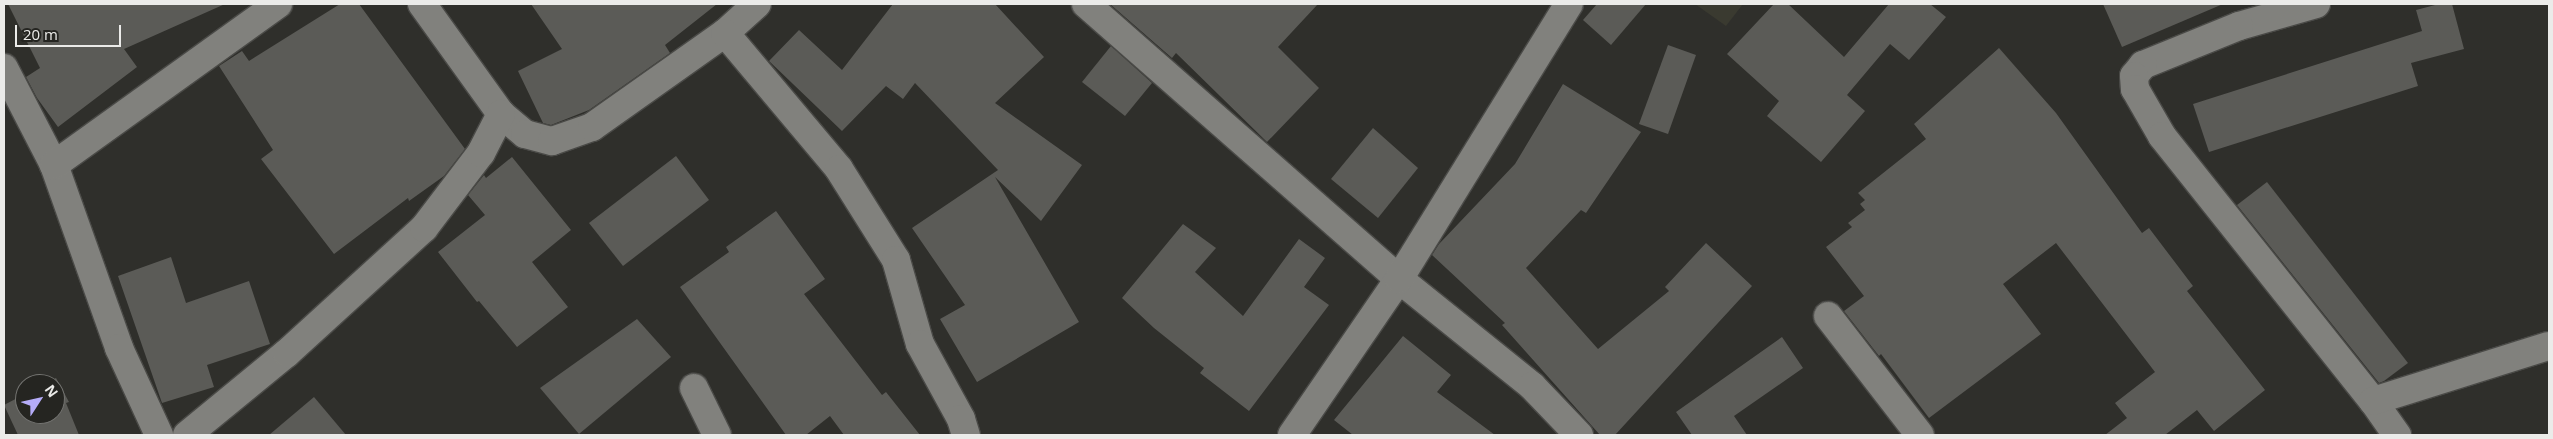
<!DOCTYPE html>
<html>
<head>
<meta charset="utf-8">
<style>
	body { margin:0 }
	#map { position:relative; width:2553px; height:439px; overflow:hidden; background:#2f2f2b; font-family:"Open Sans",sans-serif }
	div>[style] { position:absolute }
	.built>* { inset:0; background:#3a3a30 }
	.building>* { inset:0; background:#5b5b57 }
	.roads { filter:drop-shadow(1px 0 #4a4a47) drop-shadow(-1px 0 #4a4a47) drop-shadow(0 1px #4a4a47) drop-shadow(0 -1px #4a4a47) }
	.street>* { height:28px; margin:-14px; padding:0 14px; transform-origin:14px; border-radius:14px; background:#81817d }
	span { translate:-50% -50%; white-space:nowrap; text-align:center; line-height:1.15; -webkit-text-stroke:5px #252521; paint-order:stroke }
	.frame { position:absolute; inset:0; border:5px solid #ebebe9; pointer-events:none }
	.north { position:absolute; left:15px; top:374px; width:50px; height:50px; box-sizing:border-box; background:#252521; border:1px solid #747471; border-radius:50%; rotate:55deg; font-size:14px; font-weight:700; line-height:20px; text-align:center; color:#ebebe9 }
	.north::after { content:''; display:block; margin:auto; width:18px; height:22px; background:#b5acf8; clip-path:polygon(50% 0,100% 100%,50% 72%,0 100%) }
	.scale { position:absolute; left:15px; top:25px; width:106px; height:22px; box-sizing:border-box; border:2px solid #ebebe9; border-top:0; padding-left:6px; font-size:15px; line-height:18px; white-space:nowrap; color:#ebebe9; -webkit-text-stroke:4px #252521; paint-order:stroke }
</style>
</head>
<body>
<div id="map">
	<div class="built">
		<i style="clip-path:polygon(1695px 4px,1743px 4px,1726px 26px)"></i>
	</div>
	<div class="building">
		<i style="clip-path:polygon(8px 4px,225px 4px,124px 49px,137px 67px,58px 127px,37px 98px,26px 77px,40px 68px)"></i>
		<i style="clip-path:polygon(340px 4px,359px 4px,465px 149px,444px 176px,409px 201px,408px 198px,334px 254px,261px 159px,273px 150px,219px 66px,242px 51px,249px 61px)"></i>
		<i style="clip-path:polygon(531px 4px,717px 4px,665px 45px,670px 53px,589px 110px,551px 125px,543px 123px,518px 71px,562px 49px)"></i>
		<i style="clip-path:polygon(893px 4px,995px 4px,1044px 57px,995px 103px,1082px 165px,1041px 221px,995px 177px,1079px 322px,977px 382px,940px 319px,965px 305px,912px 228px,998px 170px,915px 83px,903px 99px,886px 86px,842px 131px,769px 61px,799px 30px,842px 70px)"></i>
		<i style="clip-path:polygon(1110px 4px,1318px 4px,1278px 47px,1319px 88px,1267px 142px,1176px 53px,1172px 58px)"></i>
		<i style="clip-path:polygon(1597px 4px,1646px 4px,1611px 45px,1583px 20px)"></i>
		<i style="clip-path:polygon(1774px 4px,1788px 4px,1844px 57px,1889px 4px,1930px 4px,1946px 17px,1909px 60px,1890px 44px,1847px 95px,1865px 111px,1821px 162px,1767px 116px,1779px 101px,1727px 54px)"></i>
		<i style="clip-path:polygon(2103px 4px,2223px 4px,2122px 47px)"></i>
		<i style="clip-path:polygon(2439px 4px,2452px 4px,2464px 49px,2411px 63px,2418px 86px,2209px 152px,2193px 104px,2422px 31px,2416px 10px)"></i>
		<i style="clip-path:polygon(1668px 45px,1696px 55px,1668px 134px,1639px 124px)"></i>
		<i style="clip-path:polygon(1111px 46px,1152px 83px,1125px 116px,1082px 82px)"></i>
		<i style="clip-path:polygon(1999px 48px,2056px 113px,2142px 233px,2149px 228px,2193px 286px,2187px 291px,2265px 390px,2214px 431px,2197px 410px,2165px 435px,2105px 435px,2127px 418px,2115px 403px,2155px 372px,2056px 243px,2003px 284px,2041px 334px,1929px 418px,1881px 354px,1879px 356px,1844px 311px,1864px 296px,1826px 247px,1852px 227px,1848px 223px,1865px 210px,1860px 204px,1865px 200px,1858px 193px,1926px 139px,1914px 124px)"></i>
		<i style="clip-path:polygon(1563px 84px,1641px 132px,1586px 213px,1581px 210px,1526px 268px,1598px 349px,1669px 291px,1665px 287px,1706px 243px,1752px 286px,1615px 435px,1600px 435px,1502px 325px,1505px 323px,1432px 255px,1439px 244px,1515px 164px)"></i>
		<i style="clip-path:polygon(1373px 128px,1418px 168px,1378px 218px,1331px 179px)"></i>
		<i style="clip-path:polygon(676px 156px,709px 200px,623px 266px,589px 223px)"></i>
		<i style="clip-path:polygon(512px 157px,571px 230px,532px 262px,568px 307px,517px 347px,479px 301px,477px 302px,438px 252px,485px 215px,468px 195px,484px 175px,486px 178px)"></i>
		<i style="clip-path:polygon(2267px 182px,2408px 363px,2384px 381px,2379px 383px,2237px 205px)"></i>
		<i style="clip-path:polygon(776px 211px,825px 279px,804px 294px,882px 395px,886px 392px,920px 435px,844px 435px,830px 416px,806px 435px,786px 435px,680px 287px,729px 252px,726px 247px)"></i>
		<i style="clip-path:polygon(1183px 224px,1216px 248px,1195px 272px,1243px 316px,1299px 239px,1325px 258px,1304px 287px,1329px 305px,1249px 411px,1200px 373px,1204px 368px,1154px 328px,1122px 298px)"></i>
		<i style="clip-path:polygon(171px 257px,186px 303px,249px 281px,270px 344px,207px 365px,214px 387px,162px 403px,118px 276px)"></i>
		<i style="clip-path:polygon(637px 319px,671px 357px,579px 434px,540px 388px)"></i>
		<i style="clip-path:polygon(1403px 336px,1451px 375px,1437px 392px,1495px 435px,1353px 435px,1334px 420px)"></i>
		<i style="clip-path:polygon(1782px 337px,1803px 368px,1734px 416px,1747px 435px,1692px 435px,1676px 412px)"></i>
		<i style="clip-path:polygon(56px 378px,69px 402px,66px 403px,79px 435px,18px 435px,4px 405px,25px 394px,25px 414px,55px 414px,55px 384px,44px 384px)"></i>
		<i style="clip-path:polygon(314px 397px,346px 435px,269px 435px)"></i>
	</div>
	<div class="roads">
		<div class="street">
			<i style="left:422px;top:4px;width:135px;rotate:54.3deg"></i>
			<i style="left:501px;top:114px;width:31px;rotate:40deg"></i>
			<i style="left:525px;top:134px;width:28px;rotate:15deg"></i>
			<i style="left:552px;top:141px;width:42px;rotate:-19.3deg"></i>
			<i style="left:592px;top:127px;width:163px;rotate:-35.3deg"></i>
			<i style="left:725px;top:33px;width:43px;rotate:-42.2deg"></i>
			<i style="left:1086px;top:4px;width:417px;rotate:41.3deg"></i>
			<i style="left:1399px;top:279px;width:171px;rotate:38.8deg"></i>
			<i style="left:1532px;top:386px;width:68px;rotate:46.2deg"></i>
			<i style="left:2316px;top:4px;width:80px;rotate:164.1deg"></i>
			<i style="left:2239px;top:26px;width:104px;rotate:157.9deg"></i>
			<i style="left:2143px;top:65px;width:14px;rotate:129deg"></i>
			<i style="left:2134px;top:76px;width:13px;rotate:86deg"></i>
			<i style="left:2135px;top:89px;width:54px;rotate:60.1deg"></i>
			<i style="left:2162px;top:136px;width:339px;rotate:51.5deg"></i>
			<i style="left:2373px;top:401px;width:42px;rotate:54.8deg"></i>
			<i style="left:725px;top:33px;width:177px;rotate:50deg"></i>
			<i style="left:839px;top:169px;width:107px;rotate:57.9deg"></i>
			<i style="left:896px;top:260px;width:87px;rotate:74.1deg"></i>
			<i style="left:920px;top:344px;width:85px;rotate:61.3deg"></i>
			<i style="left:961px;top:419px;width:17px;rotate:73deg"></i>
			<i style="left:4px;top:68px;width:109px;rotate:62.7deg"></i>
			<i style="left:54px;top:165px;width:194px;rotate:70.4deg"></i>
			<i style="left:119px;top:348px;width:96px;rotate:65.3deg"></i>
			<i style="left:54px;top:165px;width:276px;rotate:-35.7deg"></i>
			<i style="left:1828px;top:316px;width:150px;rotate:52.3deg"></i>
			<i style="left:694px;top:388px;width:52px;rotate:63.9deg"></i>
			<i style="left:2373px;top:401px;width:184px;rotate:-17.4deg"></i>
			<i style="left:187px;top:435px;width:129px;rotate:-39.4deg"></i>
			<i style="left:287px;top:353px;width:185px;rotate:-42.4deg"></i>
			<i style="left:424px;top:228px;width:94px;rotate:-52.8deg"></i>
			<i style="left:481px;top:153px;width:44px;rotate:-62.9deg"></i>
			<i style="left:1292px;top:435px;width:189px;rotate:-55.6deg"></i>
			<i style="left:1399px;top:279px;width:323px;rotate:-58.3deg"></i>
		</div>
	</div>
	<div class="frame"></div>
	<div class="north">N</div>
	<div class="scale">20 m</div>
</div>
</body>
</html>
